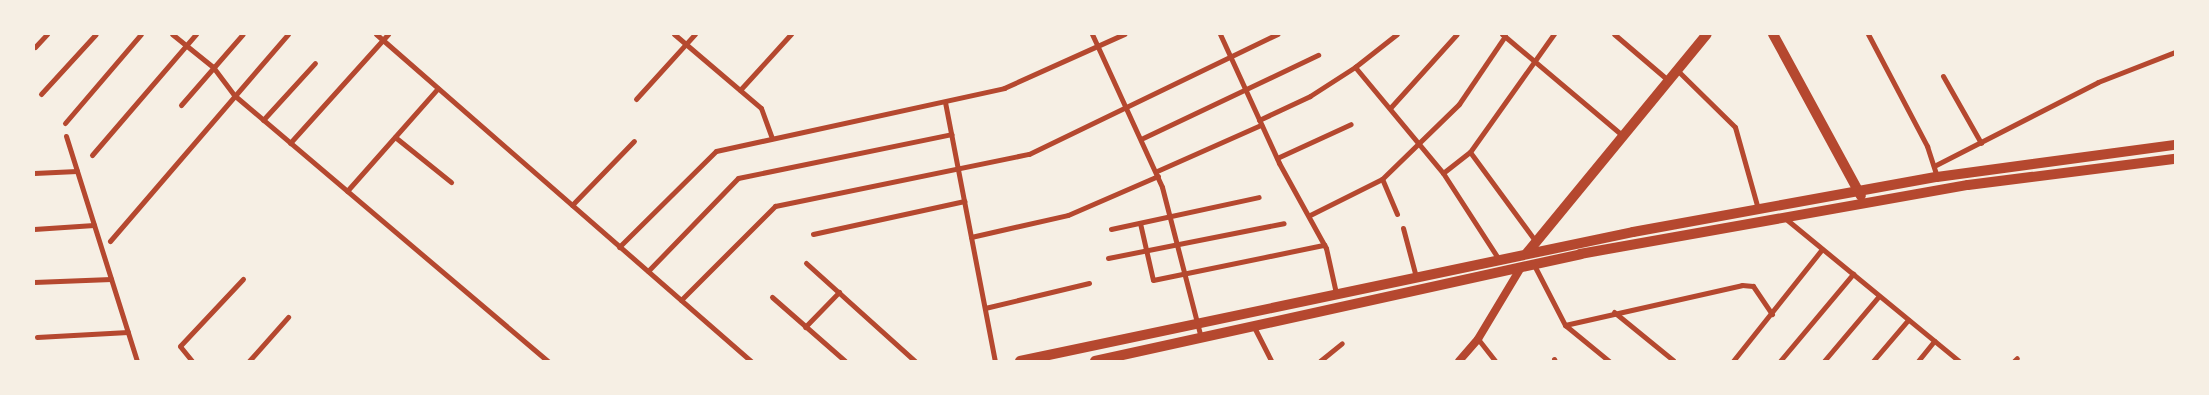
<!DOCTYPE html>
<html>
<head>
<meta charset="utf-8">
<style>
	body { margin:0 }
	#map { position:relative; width:2209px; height:395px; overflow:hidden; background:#f6efe4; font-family:"Fira Sans",sans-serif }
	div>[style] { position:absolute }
	.minor>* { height:5px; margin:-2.5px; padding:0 2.5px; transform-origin:2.5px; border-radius:2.5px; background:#b5482f }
	.tertiary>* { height:8px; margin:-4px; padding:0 4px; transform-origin:4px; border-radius:4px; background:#b5482f }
	.primary>* { height:10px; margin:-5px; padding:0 5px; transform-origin:5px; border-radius:5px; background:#b5482f }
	span { translate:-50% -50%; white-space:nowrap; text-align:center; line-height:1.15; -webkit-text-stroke:5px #f6efe4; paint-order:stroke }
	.frame { position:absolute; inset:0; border:35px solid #f6efe4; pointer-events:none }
</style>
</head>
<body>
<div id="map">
	<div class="minor">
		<i style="left:172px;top:34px;width:53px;rotate:38.8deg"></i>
		<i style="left:213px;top:67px;width:35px;rotate:53deg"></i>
		<i style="left:234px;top:95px;width:412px;rotate:40.3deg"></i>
		<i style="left:376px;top:34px;width:498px;rotate:41.1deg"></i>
		<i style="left:674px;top:34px;width:114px;rotate:40.4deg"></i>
		<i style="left:761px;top:108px;width:32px;rotate:70deg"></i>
		<i style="left:1092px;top:34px;width:168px;rotate:65.4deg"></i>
		<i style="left:1162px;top:187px;width:156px;rotate:75.5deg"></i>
		<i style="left:1220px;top:34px;width:142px;rotate:65.4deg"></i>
		<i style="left:1279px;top:163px;width:97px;rotate:61.1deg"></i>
		<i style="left:1326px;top:248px;width:46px;rotate:77.5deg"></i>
		<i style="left:1397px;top:34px;width:53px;rotate:141.8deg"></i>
		<i style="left:1355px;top:67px;width:138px;rotate:50.3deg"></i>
		<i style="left:1443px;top:173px;width:101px;rotate:57.1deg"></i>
		<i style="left:1502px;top:34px;width:158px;rotate:40.1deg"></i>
		<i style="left:1614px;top:34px;width:72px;rotate:40.5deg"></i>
		<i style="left:1868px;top:34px;width:127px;rotate:62.2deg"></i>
		<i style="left:1927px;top:146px;width:33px;rotate:72deg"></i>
		<i style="left:35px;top:47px;width:18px;rotate:-47deg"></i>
		<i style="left:1677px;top:70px;width:81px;rotate:44.5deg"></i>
		<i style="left:1735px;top:127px;width:85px;rotate:74.3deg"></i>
		<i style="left:1943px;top:76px;width:77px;rotate:60.4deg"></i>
		<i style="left:740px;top:90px;width:76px;rotate:-47.7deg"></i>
		<i style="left:41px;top:94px;width:81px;rotate:-47.5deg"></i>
		<i style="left:636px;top:99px;width:88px;rotate:-47.8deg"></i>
		<i style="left:945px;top:102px;width:264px;rotate:79.1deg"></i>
		<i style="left:181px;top:105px;width:94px;rotate:-48.9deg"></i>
		<i style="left:1391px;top:107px;width:98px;rotate:-47.9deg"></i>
		<i style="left:263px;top:120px;width:77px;rotate:-47.6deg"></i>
		<i style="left:1259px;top:120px;width:56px;rotate:-25.2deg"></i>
		<i style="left:1310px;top:96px;width:54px;rotate:-32.8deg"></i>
		<i style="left:65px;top:123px;width:117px;rotate:-49.5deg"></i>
		<i style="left:66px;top:136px;width:236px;rotate:72.5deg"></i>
		<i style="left:395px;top:137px;width:72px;rotate:38.8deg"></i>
		<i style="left:1143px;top:138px;width:194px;rotate:-25.4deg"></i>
		<i style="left:290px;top:143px;width:147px;rotate:-48deg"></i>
		<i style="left:1470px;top:152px;width:112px;rotate:53.7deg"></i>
		<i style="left:92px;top:155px;width:160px;rotate:-49.3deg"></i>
		<i style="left:1277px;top:158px;width:81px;rotate:-24.7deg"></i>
		<i style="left:1934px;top:166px;width:184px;rotate:-27.1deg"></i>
		<i style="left:2098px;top:82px;width:83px;rotate:-21.3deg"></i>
		<i style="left:1157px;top:171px;width:114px;rotate:-23.9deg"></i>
		<i style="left:34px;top:173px;width:43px;rotate:-2.7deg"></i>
		<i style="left:1443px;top:173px;width:34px;rotate:-38deg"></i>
		<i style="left:1470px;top:152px;width:145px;rotate:-54.6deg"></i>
		<i style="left:347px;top:191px;width:137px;rotate:-48.5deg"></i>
		<i style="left:572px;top:205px;width:89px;rotate:-45.9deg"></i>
		<i style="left:1397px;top:214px;width:38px;rotate:-113deg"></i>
		<i style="left:1382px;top:179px;width:107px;rotate:-44.2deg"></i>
		<i style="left:1459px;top:104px;width:82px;rotate:-55.9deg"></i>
		<i style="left:1310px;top:215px;width:80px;rotate:-26.6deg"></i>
		<i style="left:1786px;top:219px;width:224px;rotate:39.4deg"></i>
		<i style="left:1140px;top:223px;width:58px;rotate:77.2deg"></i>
		<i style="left:1153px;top:280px;width:175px;rotate:-11.6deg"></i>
		<i style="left:1403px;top:228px;width:51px;rotate:75.1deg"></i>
		<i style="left:34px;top:229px;width:60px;rotate:-3.8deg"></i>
		<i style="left:1111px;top:229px;width:151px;rotate:-12.2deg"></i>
		<i style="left:813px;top:234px;width:155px;rotate:-12.3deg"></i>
		<i style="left:971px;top:237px;width:99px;rotate:-12.8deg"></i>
		<i style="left:1068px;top:215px;width:98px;rotate:-23.4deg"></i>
		<i style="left:110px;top:241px;width:273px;rotate:-49.3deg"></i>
		<i style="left:619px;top:247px;width:136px;rotate:-44.7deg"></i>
		<i style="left:716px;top:151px;width:295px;rotate:-12.3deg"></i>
		<i style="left:1004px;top:88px;width:132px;rotate:-24.2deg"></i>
		<i style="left:1108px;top:258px;width:179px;rotate:-11.2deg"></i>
		<i style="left:806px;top:263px;width:147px;rotate:42deg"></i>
		<i style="left:1534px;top:265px;width:68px;rotate:62.7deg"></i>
		<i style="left:1565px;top:325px;width:57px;rotate:39.3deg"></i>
		<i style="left:648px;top:271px;width:129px;rotate:-45.9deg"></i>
		<i style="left:738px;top:178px;width:218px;rotate:-11.6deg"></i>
		<i style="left:34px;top:282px;width:77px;rotate:-2.2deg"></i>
		<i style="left:772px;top:297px;width:97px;rotate:41.2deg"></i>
		<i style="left:681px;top:300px;width:133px;rotate:-45deg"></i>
		<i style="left:775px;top:206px;width:259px;rotate:-11.6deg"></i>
		<i style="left:1029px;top:154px;width:276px;rotate:-25.8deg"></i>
		<i style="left:985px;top:308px;width:107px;rotate:-13.5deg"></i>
		<i style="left:1614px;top:312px;width:77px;rotate:39.2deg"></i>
		<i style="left:1565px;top:325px;width:181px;rotate:-12.7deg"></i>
		<i style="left:1742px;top:285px;width:11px;rotate:5deg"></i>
		<i style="left:1753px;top:286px;width:34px;rotate:56deg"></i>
		<i style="left:805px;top:327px;width:49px;rotate:-45.8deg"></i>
		<i style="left:1254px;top:327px;width:38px;rotate:63deg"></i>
		<i style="left:37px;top:337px;width:91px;rotate:-3.1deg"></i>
		<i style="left:1478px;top:339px;width:28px;rotate:52deg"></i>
		<i style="left:1554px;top:359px;width:2px;rotate:63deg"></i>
		<i style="left:192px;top:361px;width:19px;rotate:-129deg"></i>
		<i style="left:180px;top:346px;width:92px;rotate:-46.8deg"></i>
		<i style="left:249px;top:361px;width:59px;rotate:-48.4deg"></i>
		<i style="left:1320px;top:361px;width:28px;rotate:-39deg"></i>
		<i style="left:1733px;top:361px;width:143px;rotate:-51.5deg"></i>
		<i style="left:1780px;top:361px;width:114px;rotate:-50deg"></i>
		<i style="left:1824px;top:361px;width:85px;rotate:-49.8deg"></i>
		<i style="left:1873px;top:361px;width:54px;rotate:-49.5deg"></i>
		<i style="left:1918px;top:361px;width:26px;rotate:-51deg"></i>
		<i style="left:2014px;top:361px;width:4px;rotate:-45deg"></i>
	</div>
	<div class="tertiary">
		<i style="left:1459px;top:361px;width:29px;rotate:-49deg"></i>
		<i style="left:1478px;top:339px;width:82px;rotate:-59deg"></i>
	</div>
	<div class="primary">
		<i style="left:1773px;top:34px;width:184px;rotate:61.5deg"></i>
		<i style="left:1527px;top:253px;width:283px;rotate:-50.6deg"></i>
		<i style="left:1020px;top:361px;width:626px;rotate:-11.88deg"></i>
		<i style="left:1633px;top:232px;width:309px;rotate:-10.3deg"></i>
		<i style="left:1937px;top:177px;width:240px;rotate:-7.7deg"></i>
		<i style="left:1095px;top:361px;width:497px;rotate:-12.4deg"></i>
		<i style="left:1580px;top:254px;width:394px;rotate:-10.1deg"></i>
		<i style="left:1968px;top:185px;width:209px;rotate:-7.2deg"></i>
	</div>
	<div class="frame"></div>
</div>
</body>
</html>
